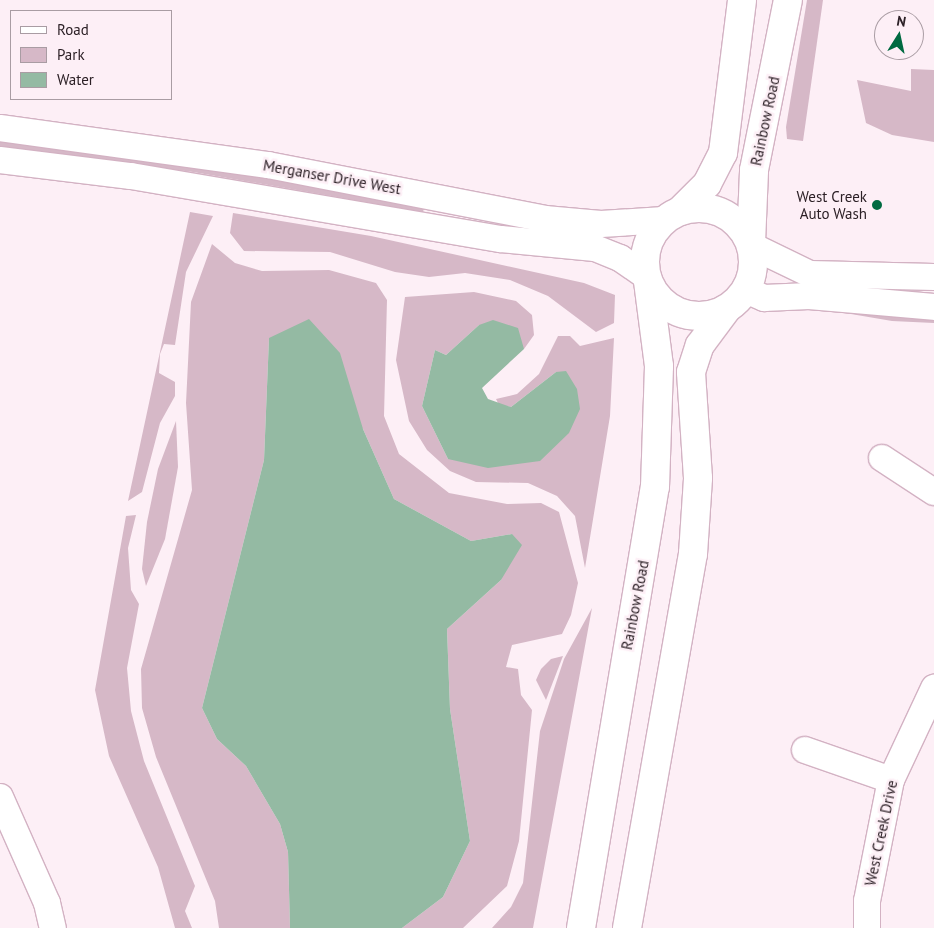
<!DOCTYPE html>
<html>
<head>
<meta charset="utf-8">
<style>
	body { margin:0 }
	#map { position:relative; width:934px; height:928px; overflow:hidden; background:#fdeff6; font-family:"PT Sans",sans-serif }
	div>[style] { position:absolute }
	.green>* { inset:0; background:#d6b8c7 }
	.water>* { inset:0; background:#94baa3 }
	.roads { filter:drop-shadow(1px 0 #d3b2c3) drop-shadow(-1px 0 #d3b2c3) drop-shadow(0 1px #d3b2c3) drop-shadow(0 -1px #d3b2c3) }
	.minor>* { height:26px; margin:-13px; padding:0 13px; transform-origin:13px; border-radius:13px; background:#fff }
	.major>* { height:28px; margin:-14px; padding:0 14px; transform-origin:14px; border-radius:14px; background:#fff }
	.major>.ring { margin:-14px; padding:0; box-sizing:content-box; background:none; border:28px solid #fff; border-radius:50% }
	.dots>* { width:14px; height:14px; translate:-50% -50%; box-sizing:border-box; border:2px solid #fdeff6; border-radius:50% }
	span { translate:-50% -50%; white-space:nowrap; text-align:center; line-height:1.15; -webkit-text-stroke:5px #fdeff6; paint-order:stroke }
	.street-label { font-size:15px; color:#2c2026 }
	.poi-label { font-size:15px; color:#2c2026 }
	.right { translate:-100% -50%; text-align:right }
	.legend { position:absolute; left:10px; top:10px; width:162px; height:90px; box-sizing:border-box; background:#fdeff6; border:1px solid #a99ca3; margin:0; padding:6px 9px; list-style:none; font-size:15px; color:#2c2026 }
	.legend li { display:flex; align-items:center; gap:10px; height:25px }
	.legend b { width:25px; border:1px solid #a99ca3 }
	.north { position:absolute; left:874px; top:10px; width:50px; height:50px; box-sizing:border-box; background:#fdeff6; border:1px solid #a99ca3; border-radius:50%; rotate:10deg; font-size:14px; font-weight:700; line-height:20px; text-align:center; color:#2c2026 }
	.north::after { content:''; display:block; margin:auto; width:18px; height:22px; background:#006a41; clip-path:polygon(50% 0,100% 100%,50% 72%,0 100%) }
</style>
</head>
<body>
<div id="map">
	<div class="green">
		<i style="clip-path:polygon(807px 0,823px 0,803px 141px,787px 139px,786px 127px)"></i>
		<i style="clip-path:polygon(911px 69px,934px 70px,934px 142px,892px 135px,866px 123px,857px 80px,911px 91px)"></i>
		<i style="clip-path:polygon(0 139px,194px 165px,425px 204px,423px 212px,193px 172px,0 147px)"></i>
		<i style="clip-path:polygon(190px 212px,213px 216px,186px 272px,175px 345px,164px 344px,160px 354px,159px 373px,175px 382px,175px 396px,160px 423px,142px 492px,128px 501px)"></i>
		<i style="clip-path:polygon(233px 213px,371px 236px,584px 283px,615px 295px,614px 323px,596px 332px,548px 296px,510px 280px,465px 273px,429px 277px,395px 272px,330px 252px,244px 251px,230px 233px)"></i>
		<i style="clip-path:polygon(212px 244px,235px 263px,262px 271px,329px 270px,376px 283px,387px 300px,384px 416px,399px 454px,449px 493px,507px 504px,541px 503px,559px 512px,578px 583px,571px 615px,562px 634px,512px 645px,506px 667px,518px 669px,521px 695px,532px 710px,519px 841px,507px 886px,463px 928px,402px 928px,443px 897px,470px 841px,450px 709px,447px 629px,501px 580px,512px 534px,471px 541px,394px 499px,363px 429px,269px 338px,264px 460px,202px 708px,217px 739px,246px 766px,280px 824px,288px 852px,290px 928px,219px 928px,215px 901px,156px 757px,142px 708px,141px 669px,192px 490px,186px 403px,191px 302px)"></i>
		<i style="clip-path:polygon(474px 292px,516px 301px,532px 315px,534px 335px,524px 349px,479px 325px,446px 355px,435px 350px,422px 406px,448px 459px,566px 372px,556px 372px,511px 407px,499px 405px,496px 399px,517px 394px,539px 374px,558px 336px,570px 336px,580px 346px,614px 338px,610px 416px,585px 568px,575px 516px,557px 496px,528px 483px,476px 482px,450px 471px,427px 450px,409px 421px,396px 360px,405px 297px)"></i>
		<i style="clip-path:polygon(804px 306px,934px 318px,934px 323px,892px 321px)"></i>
		<i style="clip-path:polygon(176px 421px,178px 467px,165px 539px,146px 586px,142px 569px,147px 522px,158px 469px)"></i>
		<i style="clip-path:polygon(136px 515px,128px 548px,131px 590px,139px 604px,127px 668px,131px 711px,144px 761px,195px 886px,185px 911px,192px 928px,175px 928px,158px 867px,109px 756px,95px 690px,126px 516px)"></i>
		<i style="clip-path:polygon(592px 608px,533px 928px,492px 928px,511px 907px,523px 883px,540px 731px,564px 659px)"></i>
		<i style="clip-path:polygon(563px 656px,546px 700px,536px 680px,541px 669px,551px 659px)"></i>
	</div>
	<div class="water">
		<i style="clip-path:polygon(309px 319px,340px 353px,363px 429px,394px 499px,471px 541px,512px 534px,522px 545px,501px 580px,447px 629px,450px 709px,470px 841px,443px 897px,402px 928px,290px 928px,288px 852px,280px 824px,246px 766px,217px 739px,202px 708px,264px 460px,269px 338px)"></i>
		<i style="clip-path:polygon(493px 320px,518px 328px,524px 349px,482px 388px,488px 399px,511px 407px,556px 372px,566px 371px,577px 389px,580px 409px,569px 433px,540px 461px,488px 468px,448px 459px,422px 406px,435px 350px,446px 355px,479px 325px)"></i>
	</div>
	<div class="roads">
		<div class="minor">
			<i style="left:0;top:128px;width:271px;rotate:7.9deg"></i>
			<i style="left:268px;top:165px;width:282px;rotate:11deg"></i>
			<i style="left:545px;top:219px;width:56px;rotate:5.1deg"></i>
			<i style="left:601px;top:224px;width:63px;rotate:-3.6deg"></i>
			<i style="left:0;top:160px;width:132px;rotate:7deg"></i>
			<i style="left:131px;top:176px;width:375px;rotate:9.7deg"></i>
			<i style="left:501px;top:239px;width:94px;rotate:5.5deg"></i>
			<i style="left:595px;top:248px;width:27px;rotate:22deg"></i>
			<i style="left:620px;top:258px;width:33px;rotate:35deg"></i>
			<i style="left:752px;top:246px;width:64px;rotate:25.8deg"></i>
			<i style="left:810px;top:274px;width:124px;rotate:1.4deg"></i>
			<i style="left:746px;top:290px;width:20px;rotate:24deg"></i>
			<i style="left:764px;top:298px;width:45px;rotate:-2.5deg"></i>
			<i style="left:809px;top:296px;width:125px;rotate:5deg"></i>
			<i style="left:882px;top:458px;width:62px;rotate:33.2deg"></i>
			<i style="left:805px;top:750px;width:91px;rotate:19.2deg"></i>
			<i style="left:0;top:797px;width:116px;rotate:66.1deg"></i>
			<i style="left:47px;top:903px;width:26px;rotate:77deg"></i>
			<i style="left:867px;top:928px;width:27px;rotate:-90deg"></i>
			<i style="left:867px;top:901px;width:123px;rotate:-78.8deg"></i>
			<i style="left:891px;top:780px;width:102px;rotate:-64.9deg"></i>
		</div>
		<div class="major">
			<i class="ring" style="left:645px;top:208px;width:80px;height:80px"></i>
			<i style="left:680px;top:211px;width:38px;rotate:-45deg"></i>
			<i style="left:707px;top:184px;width:35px;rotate:-63deg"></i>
			<i style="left:723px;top:153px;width:154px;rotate:-82.9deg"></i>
			<i style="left:751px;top:243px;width:73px;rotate:-87.6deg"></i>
			<i style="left:754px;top:170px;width:173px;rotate:-78.7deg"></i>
			<i style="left:581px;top:928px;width:447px;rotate:-80.5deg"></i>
			<i style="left:655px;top:487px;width:121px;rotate:-88.1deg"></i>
			<i style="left:659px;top:366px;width:86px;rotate:-97.4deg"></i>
			<i style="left:627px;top:928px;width:380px;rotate:-80deg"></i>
			<i style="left:693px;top:554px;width:76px;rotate:-86.2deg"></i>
			<i style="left:698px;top:478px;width:106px;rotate:-93.8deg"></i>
			<i style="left:691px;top:372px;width:28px;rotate:-72deg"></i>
			<i style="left:700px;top:345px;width:44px;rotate:-53.4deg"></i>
		</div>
	</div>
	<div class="dots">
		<i style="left:877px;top:205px;background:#006a41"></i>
	</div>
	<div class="street-label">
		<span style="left:765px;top:121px;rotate:-78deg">Rainbow Road</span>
		<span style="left:332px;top:177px;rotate:10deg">Merganser Drive West</span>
		<span style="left:635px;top:605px;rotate:-79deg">Rainbow Road</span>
		<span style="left:881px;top:833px;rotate:-78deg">West Creek Drive</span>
	</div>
	<div class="poi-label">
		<span class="right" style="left:867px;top:205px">West Creek<br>Auto Wash</span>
	</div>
	<ul class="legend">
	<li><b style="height:6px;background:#fff"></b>Road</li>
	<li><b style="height:14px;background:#d6b8c7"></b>Park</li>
	<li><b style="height:14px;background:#94baa3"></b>Water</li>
	</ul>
	<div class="north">N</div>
</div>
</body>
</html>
